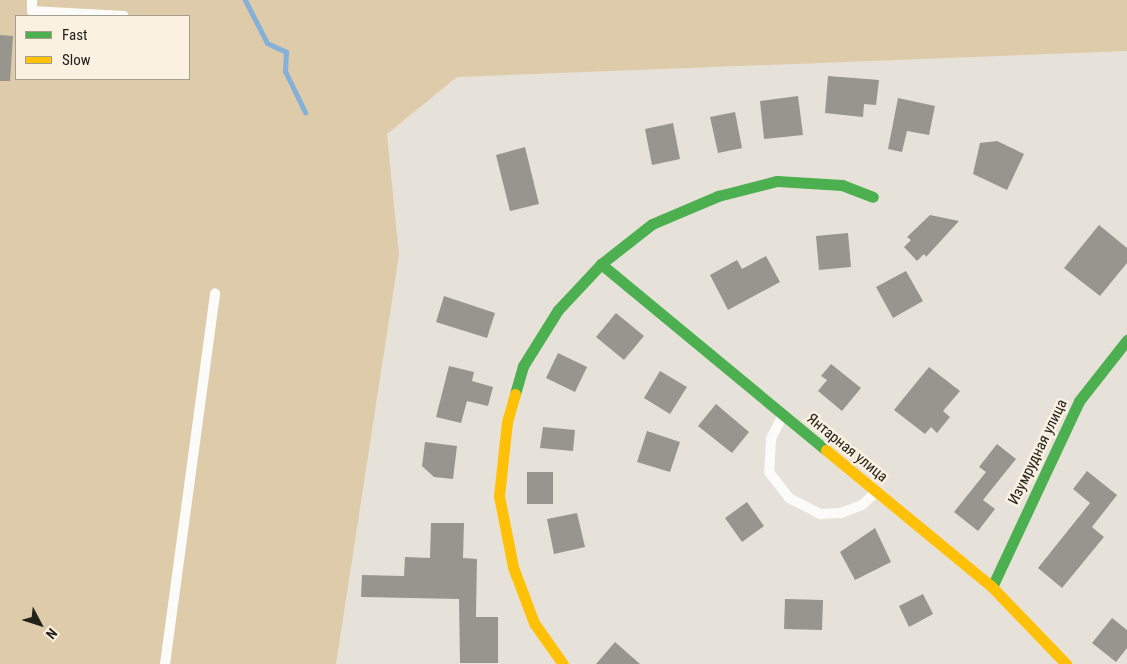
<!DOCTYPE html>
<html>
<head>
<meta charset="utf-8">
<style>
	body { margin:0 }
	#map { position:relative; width:1127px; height:664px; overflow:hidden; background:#e7e2d9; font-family:"Roboto Condensed",sans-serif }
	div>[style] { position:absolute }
	.green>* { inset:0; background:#decbaa }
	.stream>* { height:5px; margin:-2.5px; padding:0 2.5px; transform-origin:2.5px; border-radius:2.5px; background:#85b0d7 }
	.building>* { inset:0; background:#98958e }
	.lane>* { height:10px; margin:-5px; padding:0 5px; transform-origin:5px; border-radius:5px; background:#fbfbf9 }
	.fast>* { height:11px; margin:-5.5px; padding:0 5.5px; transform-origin:5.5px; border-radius:5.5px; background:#4caf50 }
	.slow>* { height:11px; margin:-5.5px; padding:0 5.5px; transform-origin:5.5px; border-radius:5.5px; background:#ffc107 }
	span { translate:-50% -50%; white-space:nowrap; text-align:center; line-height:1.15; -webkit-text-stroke:5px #faf1e0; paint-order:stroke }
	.street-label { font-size:15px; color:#24211b }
	.legend { position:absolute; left:15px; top:15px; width:175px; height:65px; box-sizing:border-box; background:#faf1e0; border:1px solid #a49e91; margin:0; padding:6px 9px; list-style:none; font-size:15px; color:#24211b }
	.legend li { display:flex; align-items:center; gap:10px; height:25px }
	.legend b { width:25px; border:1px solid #a49e91 }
	.north { position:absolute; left:15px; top:599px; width:50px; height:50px; -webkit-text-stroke:4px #faf1e0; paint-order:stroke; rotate:130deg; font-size:14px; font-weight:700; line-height:20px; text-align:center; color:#24211b }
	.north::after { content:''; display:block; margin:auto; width:18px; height:22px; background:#24211b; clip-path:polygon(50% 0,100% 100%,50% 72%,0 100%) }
</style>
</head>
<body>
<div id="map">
	<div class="green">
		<i style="clip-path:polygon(evenodd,0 0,1127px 0,1127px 51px,457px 77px,387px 134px,399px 255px,336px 664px,0 664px,0 0,16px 16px,189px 16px,189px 79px,16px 79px,16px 16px)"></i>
	</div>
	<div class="stream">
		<i style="left:245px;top:0;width:48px;rotate:62.9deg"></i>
		<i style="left:267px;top:43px;width:21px;rotate:25deg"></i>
		<i style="left:286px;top:52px;width:19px;rotate:93deg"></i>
		<i style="left:285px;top:71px;width:46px;rotate:64deg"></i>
	</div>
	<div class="building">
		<i style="clip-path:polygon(0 35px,13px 36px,10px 81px,0 81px)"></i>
		<i style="clip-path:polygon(828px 76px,879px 80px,876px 105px,864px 104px,863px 117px,825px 113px)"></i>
		<i style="clip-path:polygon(798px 96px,803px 135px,764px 139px,760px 101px)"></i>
		<i style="clip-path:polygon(898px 98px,935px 106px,929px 135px,907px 131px,902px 152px,888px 149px)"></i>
		<i style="clip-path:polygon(735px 112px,742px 148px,718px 153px,710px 117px)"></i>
		<i style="clip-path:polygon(673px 123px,680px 159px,652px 165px,645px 129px)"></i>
		<i style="clip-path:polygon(997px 141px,1024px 154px,1007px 190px,973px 174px,980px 143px)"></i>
		<i style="clip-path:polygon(525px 147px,539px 204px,510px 211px,496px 155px)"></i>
		<i style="clip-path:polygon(930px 215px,959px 221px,926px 257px,924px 254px,917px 261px,904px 247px,911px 240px,907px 237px)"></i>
		<i style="clip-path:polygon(1099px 225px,1127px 248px,1127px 263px,1100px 296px,1064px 268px)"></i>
		<i style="clip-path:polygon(848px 233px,851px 267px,819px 270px,816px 236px)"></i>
		<i style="clip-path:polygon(766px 256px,780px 282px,728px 310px,710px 275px,737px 260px,742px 269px)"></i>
		<i style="clip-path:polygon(906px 271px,923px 301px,893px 318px,876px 287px)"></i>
		<i style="clip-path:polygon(444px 296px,495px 313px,487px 338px,436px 322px)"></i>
		<i style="clip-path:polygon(616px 313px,644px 336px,624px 360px,596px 337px)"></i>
		<i style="clip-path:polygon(558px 353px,587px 367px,575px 392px,546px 378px)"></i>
		<i style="clip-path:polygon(831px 364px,861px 388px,842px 411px,818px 391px,827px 380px,821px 376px)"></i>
		<i style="clip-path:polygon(449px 366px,474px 372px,472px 381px,493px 387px,488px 406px,467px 401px,461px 423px,436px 417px)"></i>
		<i style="clip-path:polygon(929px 367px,960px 391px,943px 411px,950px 417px,937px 433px,931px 427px,925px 434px,894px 410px)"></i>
		<i style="clip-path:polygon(660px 371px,687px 387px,670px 414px,644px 398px)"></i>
		<i style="clip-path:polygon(716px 404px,749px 432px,732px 453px,698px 426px)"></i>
		<i style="clip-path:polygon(543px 427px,575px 430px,573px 451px,540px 448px)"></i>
		<i style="clip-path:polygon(647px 431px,680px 442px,670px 472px,637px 462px)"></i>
		<i style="clip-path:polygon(425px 442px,457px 446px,453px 479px,434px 477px,422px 466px)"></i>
		<i style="clip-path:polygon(997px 444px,1016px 459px,983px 500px,995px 509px,978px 531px,954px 512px,986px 472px,979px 467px)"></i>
		<i style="clip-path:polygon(1087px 471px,1117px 495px,1092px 527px,1104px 537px,1062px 588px,1038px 568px,1090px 503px,1073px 489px)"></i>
		<i style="clip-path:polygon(527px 472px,553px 472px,553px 504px,527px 504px)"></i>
		<i style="clip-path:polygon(747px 502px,764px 526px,742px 542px,725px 518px)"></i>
		<i style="clip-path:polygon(577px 513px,585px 547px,554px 554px,547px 519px)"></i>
		<i style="clip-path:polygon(431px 523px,464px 523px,463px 558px,477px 559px,476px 617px,498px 617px,498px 663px,460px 663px,459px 599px,361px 597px,362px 575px,404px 576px,405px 557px,430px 558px)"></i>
		<i style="clip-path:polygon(875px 528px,891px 562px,855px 580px,840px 552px)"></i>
		<i style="clip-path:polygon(923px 594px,933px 614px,909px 627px,899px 606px)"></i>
		<i style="clip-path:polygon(785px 599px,823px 600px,822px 630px,784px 629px)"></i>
		<i style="clip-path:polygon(1112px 618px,1127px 630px,1127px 648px,1116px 662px,1092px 643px)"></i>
		<i style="clip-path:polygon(615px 642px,640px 664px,596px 664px)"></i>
	</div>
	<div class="lane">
		<i style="left:32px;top:0;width:11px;rotate:90deg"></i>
		<i style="left:32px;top:11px;width:92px;rotate:3.1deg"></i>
		<i style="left:783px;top:415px;width:27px;rotate:117deg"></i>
		<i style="left:771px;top:439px;width:33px;rotate:93deg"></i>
		<i style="left:769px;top:472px;width:33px;rotate:52deg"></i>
		<i style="left:789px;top:498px;width:36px;rotate:27deg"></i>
		<i style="left:821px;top:514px;width:20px;rotate:-3deg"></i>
		<i style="left:841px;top:513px;width:22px;rotate:-21deg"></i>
		<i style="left:862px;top:505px;width:19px;rotate:-43deg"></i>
		<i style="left:165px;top:664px;width:374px;rotate:-82.3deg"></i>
	</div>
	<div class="fast">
		<i style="left:601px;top:264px;width:292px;rotate:39.6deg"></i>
		<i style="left:515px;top:394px;width:29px;rotate:-74deg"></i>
		<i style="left:523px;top:366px;width:66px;rotate:-58deg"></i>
		<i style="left:558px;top:310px;width:63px;rotate:-46.9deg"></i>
		<i style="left:601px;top:264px;width:65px;rotate:-38.1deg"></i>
		<i style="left:652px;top:224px;width:72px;rotate:-23deg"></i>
		<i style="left:718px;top:196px;width:61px;rotate:-14.3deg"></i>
		<i style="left:777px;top:181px;width:65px;rotate:3.5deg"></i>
		<i style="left:842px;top:185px;width:33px;rotate:21deg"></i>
		<i style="left:992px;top:587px;width:205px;rotate:-64.9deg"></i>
		<i style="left:1079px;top:401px;width:78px;rotate:-51.8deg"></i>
	</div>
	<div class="slow">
		<i style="left:515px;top:394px;width:29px;rotate:106deg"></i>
		<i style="left:507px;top:422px;width:74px;rotate:96.2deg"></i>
		<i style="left:499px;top:496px;width:72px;rotate:78.8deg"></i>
		<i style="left:513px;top:567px;width:60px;rotate:69.4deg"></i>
		<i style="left:534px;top:623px;width:50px;rotate:54.7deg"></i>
		<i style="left:826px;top:450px;width:215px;rotate:39.5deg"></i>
		<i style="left:992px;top:587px;width:107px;rotate:46.1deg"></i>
	</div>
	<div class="street-label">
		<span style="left:847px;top:448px;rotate:39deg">Янтарная улица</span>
		<span style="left:1038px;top:452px;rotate:-64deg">Изумрудная улица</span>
	</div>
	<ul class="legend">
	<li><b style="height:6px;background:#4caf50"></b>Fast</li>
	<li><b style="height:6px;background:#ffc107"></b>Slow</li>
	</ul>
	<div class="north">N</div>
</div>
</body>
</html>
